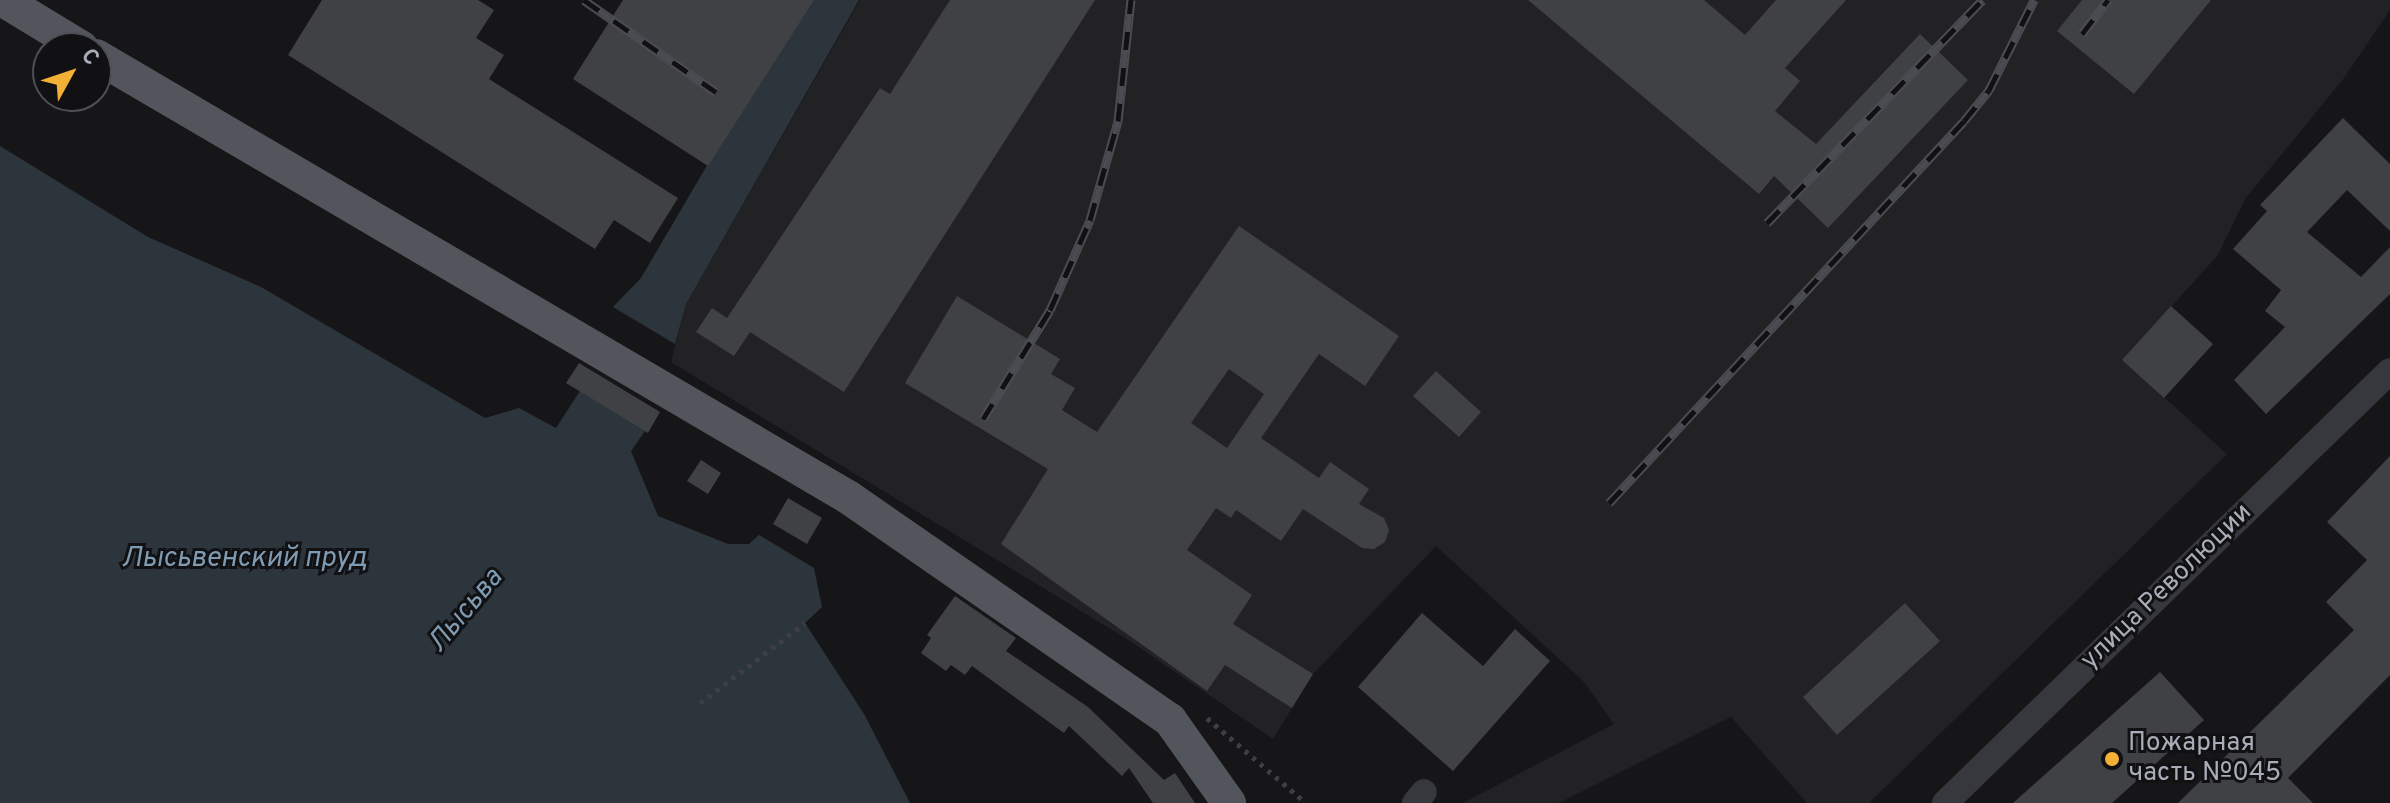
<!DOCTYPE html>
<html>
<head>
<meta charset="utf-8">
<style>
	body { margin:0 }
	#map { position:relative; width:2390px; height:803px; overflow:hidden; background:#161618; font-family:Overpass,sans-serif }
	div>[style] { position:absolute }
	.built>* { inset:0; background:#222225 }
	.water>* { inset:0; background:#2c353c }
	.building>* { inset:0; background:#404145 }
	.path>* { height:5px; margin-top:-2.5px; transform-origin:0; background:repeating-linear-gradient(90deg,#3d3f44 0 4px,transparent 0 10px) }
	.minor>* { height:26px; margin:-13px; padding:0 13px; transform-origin:13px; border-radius:13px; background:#37383d }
	.major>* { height:34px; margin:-17px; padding:0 17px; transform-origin:17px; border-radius:17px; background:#53555c }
	.rail>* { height:9px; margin-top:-4.5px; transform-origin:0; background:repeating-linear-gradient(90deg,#111113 0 18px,#4a4c52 0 36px); box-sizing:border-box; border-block:2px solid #4a4c52 }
	.dots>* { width:22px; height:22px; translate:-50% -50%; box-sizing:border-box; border:4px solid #111113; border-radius:50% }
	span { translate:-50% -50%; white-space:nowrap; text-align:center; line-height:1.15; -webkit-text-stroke:6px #111113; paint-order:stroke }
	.street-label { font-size:26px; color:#a8adb8 }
	.poi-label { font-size:26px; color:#a8adb8 }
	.left { translate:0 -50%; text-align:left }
	.water-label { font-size:28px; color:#7f9bb3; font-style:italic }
	.north { position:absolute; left:32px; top:32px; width:80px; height:80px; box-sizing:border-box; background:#111113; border:2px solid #4d4f55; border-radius:50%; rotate:50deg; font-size:22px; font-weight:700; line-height:32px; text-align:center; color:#a8adb8 }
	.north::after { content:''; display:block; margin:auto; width:28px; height:36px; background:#f2b134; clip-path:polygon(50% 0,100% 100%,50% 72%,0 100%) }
</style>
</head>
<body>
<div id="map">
	<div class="built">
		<i style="clip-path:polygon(860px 0,2390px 0,2390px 10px,2344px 78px,2245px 199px,2218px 255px,2123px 360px,2227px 454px,1869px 803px,1807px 803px,1731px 717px,1559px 803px,1463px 803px,1614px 724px,1583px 681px,1436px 546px,1313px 674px,1273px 739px,1127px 639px,671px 362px,686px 304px)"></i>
	</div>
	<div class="water">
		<i style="clip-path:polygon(804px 0,859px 0,686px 304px,675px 344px,613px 307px,641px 278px)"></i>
		<i style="clip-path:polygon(0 146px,148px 237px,261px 287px,485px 418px,519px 408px,556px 428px,580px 391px,645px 431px,631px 451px,658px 516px,728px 544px,749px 544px,759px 535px,814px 568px,822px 607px,805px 623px,864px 714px,910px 803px,0 803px)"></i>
	</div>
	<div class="building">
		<i style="clip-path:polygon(322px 0,478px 0,494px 10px,476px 38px,504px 55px,489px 79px,678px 198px,650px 243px,614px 220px,595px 249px,288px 55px)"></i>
		<i style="clip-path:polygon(623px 0,814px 0,708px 166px,573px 79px)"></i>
		<i style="clip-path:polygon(950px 0,1095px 0,844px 392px,750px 332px,734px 356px,696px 332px,712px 308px,727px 318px,880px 88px,890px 94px)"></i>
		<i style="clip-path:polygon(1528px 0,1704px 0,1745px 35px,1776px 0,1846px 0,1785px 68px,1800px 81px,1775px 111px,1816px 144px,1920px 34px,1968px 80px,1828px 228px,1774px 176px,1759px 194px)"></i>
		<i style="clip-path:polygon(2082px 0,2211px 0,2134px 94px,2057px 31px)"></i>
		<i style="clip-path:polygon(2343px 118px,2390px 164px,2390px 231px,2347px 190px,2307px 232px,2361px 277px,2390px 247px,2390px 294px,2266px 414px,2234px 380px,2285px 327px,2265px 311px,2281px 290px,2233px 249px,2267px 211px,2260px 205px)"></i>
		<i style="clip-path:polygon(evenodd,1239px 226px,1399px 336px,1365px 386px,1319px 354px,1261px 438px,1319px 478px,1330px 462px,1369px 489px,1359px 504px,1384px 518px,1389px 530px,1385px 542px,1374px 549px,1362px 548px,1303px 509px,1281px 541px,1236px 510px,1231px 518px,1216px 508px,1187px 550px,1252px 595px,1233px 624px,1313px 674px,1292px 708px,1225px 665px,1207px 691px,1001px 544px,1048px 469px,905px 383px,957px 296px,1060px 359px,1051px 374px,1075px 388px,1062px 410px,1097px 432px,1239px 226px,1229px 369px,1264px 394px,1227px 448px,1191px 423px,1229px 369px)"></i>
		<i style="clip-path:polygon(2171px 306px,2213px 344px,2164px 398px,2122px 360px)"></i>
		<i style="clip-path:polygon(579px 363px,660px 412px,648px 433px,566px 383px)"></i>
		<i style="clip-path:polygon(1436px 371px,1481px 412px,1459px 437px,1413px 396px)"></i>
		<i style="clip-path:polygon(2390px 456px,2390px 675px,2288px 778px,2313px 803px,2178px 803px,2354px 630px,2326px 602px,2367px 560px,2327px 522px)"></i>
		<i style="clip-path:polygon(701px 460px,721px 473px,708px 494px,687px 481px)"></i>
		<i style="clip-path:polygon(788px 498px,822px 518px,807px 544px,773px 524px)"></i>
		<i style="clip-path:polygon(955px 596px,1016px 638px,1006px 651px,1088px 707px,1164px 780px,1175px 773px,1195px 803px,1153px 803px,1129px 768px,1122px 776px,1069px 726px,1064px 733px,972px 666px,965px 675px,951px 665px,946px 671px,921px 653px,931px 638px,927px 635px)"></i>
		<i style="clip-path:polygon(1905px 603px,1940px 641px,1837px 735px,1803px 697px)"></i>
		<i style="clip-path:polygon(1422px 613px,1483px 666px,1515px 629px,1550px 661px,1453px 771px,1358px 687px)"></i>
		<i style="clip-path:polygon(2160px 672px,2204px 720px,2112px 803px,2013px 803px)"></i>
	</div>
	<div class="path">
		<i style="left:700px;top:703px;width:132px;rotate:-37.3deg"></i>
		<i style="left:1207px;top:718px;width:130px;rotate:40.6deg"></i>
	</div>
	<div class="minor">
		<i style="left:1415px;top:803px;width:14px;rotate:-51deg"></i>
		<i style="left:1945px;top:803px;width:620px;rotate:-44.15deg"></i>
	</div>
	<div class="major">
		<i style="left:3px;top:0;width:92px;rotate:31.3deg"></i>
		<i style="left:96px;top:56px;width:872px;rotate:30.39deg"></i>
		<i style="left:848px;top:497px;width:392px;rotate:34.7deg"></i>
		<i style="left:1170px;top:720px;width:102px;rotate:54.6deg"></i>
	</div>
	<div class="rail">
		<i style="left:584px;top:0;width:161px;rotate:34.9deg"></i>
		<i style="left:2082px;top:34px;width:43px;rotate:-52.6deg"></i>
		<i style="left:1767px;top:223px;width:310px;rotate:-46deg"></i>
		<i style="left:983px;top:419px;width:128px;rotate:-58.4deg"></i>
		<i style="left:1050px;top:310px;width:98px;rotate:-66deg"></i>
		<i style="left:1090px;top:220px;width:103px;rotate:-74.2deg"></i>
		<i style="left:1118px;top:121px;width:122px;rotate:-83.9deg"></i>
		<i style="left:1609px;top:503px;width:521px;rotate:-47.1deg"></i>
		<i style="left:1964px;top:121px;width:40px;rotate:-51deg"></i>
		<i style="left:1989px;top:90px;width:101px;rotate:-63.4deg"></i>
	</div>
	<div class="dots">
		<i style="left:2112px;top:759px;background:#f2b134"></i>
	</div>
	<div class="street-label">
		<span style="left:2167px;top:587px;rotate:-44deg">улица Революции</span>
	</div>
	<div class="poi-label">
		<span class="left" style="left:2128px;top:759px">Пожарная<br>часть №045</span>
	</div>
	<div class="water-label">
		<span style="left:244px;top:559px">Лысьвенский пруд</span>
		<span style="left:466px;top:611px;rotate:-50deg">Лысьва</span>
	</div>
	<div class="north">С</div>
</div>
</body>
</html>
